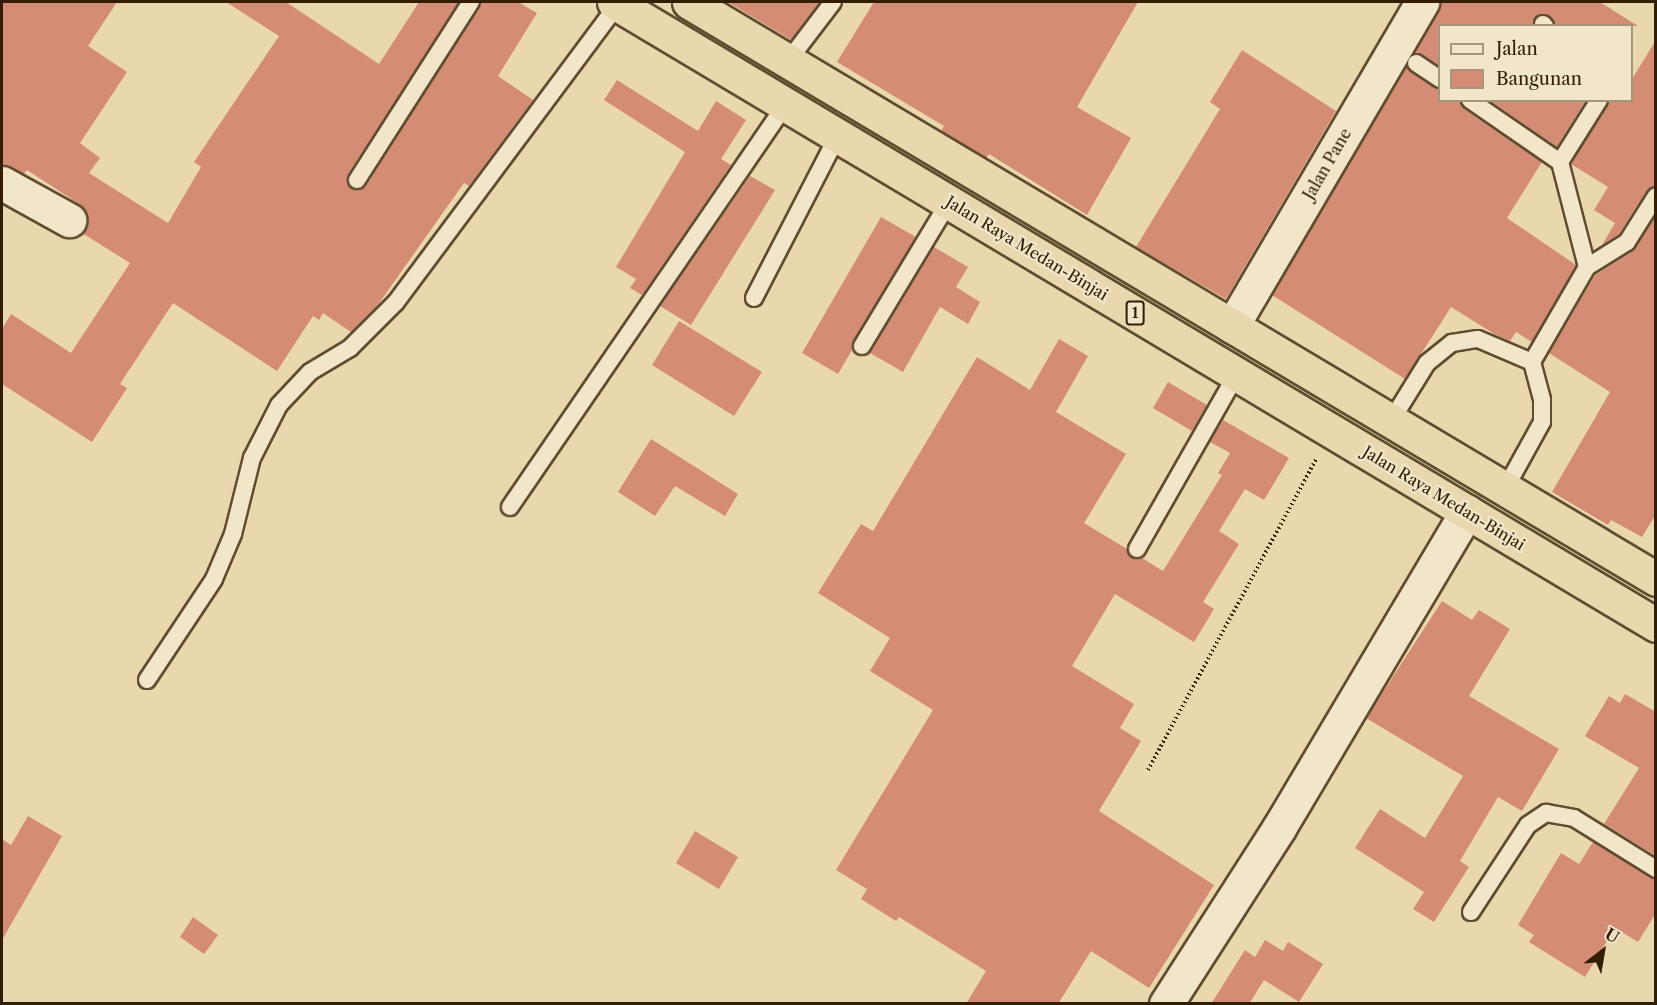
<!DOCTYPE html>
<html>
<head>
<meta charset="utf-8">
<style>
	body { margin:0 }
	#map { position:relative; width:1657px; height:1005px; overflow:hidden; background:#e9d8ad; font-family:"Libre Caslon Text",serif }
	div>[style] { position:absolute }
	.building>* { inset:0; background:#d58c75 }
	.path>* { height:4px; margin-top:-2px; transform-origin:0; background:repeating-linear-gradient(90deg,#331e04 0 1.5px,transparent 0 4.5px) }
	.roads { filter:drop-shadow(2px 0 #604c2e) drop-shadow(-2px 0 #604c2e) drop-shadow(0 2px #604c2e) drop-shadow(0 -2px #604c2e) }
	.service>* { height:16px; margin:-8px; padding:0 8px; transform-origin:8px; border-radius:8px; background:#f1e6ca }
	.minor>* { height:33px; margin:-16.5px; padding:0 16.5px; transform-origin:16.5px; border-radius:16.5px; background:#f1e6ca }
	.trunk>* { height:33px; margin:-16.5px; padding:0 16.5px; transform-origin:16.5px; border-radius:16.5px; background:#e9d8ad }
	span { translate:-50% -50%; white-space:nowrap; text-align:center; line-height:1.15; -webkit-text-stroke:4.5px #f1e6ca; paint-order:stroke }
	.shield-label span { padding:2px 4px; background:#f1e6ca; border:2px solid; border-radius:4px; -webkit-text-stroke-width:0 }
	.shield-label { font-size:15px; color:#331e04; font-weight:700 }
	.street-label { font-size:16px; color:#331e04 }
	.frame { position:absolute; inset:0; border:3px solid #331e04; pointer-events:none }
	.legend { position:absolute; left:1438px; top:24px; width:195px; height:78px; box-sizing:border-box; background:#f1e6ca; border:2px solid #a5967b; margin:0; padding:8px 10px; list-style:none; font-size:18px; color:#331e04 }
	.legend li { display:flex; align-items:center; gap:12px; height:30px }
	.legend b { width:30px; border:2px solid #a5967b }
	.north { position:absolute; left:1573px; top:921px; width:60px; height:60px; -webkit-text-stroke:4px #f1e6ca; paint-order:stroke; rotate:31deg; font-size:16px; font-weight:700; line-height:24px; text-align:center; color:#331e04 }
	.north::after { content:''; display:block; margin:auto; width:21px; height:27px; background:#331e04; clip-path:polygon(50% 0,100% 100%,50% 72%,0 100%) }
</style>
</head>
<body>
<div id="map">
	<div class="building">
		<i style="clip-path:polygon(2px 2px,117px 2px,88px 46px,127px 72px,80px 143px,100px 158px,89px 173px,168px 223px,201px 167px,194px 162px,279px 36px,226px 2px,286px 2px,379px 64px,419px 2px,459px 2px,348px 174px,347px 184px,352px 189px,366px 186px,481px 2px,518px 2px,537px 13px,498px 76px,533px 100px,469px 186px,464px 183px,377px 306px,351px 332px,323px 313px,319px 320px,313px 316px,277px 371px,173px 303px,120px 384px,127px 388px,92px 442px,2px 384px,2px 329px,11px 314px,71px 353px,130px 263px,82px 233px,88px 219px,79px 204px,27px 170px,24px 174px,2px 164px)"></i>
		<i style="clip-path:polygon(728px 2px,820px 2px,791px 40px)"></i>
		<i style="clip-path:polygon(874px 2px,1138px 2px,1077px 107px,1131px 138px,1087px 215px,989px 154px,986px 158px,941px 131px,944px 126px,837px 62px)"></i>
		<i style="clip-path:polygon(1441px 2px,1600px 2px,1638px 26px,1555px 26px,1545px 14px,1536px 16px,1533px 26px,1440px 26px,1440px 66px,1414px 53px)"></i>
		<i style="clip-path:polygon(1656px 40px,1656px 186px,1647px 190px,1619px 234px,1602px 245px,1615px 223px,1594px 210px,1608px 187px,1571px 164px,1609px 100px,1632px 100px,1632px 79px)"></i>
		<i style="clip-path:polygon(1242px 50px,1336px 111px,1226px 299px,1136px 247px,1220px 109px,1210px 102px)"></i>
		<i style="clip-path:polygon(1406px 66px,1440px 89px,1440px 100px,1460px 100px,1464px 109px,1542px 162px,1507px 218px,1576px 265px,1532px 342px,1516px 332px,1510px 341px,1496px 335px,1451px 307px,1405px 379px,1272px 295px)"></i>
		<i style="clip-path:polygon(617px 80px,698px 131px,716px 101px,746px 120px,721px 159px,731px 165px,642px 295px,630px 288px,636px 279px,616px 267px,685px 152px,604px 100px)"></i>
		<i style="clip-path:polygon(1489px 100px,1586px 100px,1557px 147px)"></i>
		<i style="clip-path:polygon(750px 176px,775px 190px,691px 325px,660px 306px)"></i>
		<i style="clip-path:polygon(1656px 216px,1656px 514px,1642px 537px,1611px 520px,1608px 525px,1552px 492px,1610px 392px,1549px 353px,1595px 275px,1633px 251px)"></i>
		<i style="clip-path:polygon(881px 217px,916px 237px,853px 341px,852px 350px,838px 374px,802px 353px)"></i>
		<i style="clip-path:polygon(934px 247px,968px 267px,956px 287px,980px 302px,968px 324px,940px 307px,903px 372px,870px 353px)"></i>
		<i style="clip-path:polygon(679px 321px,762px 372px,734px 416px,652px 365px)"></i>
		<i style="clip-path:polygon(1059px 339px,1088px 356px,1056px 412px,1126px 454px,1084px 523px,1127px 549px,1132px 558px,1142px 558px,1163px 571px,1222px 475px,1218px 473px,1230px 453px,1210px 442px,1223px 420px,1289px 458px,1264px 500px,1245px 489px,1219px 531px,1239px 544px,1203px 602px,1214px 609px,1194px 642px,1115px 594px,1072px 666px,1134px 704px,1120px 728px,1141px 741px,1099px 811px,1214px 885px,1149px 988px,1091px 951px,1058px 1004px,966px 1004px,986px 971px,899px 917px,896px 921px,861px 899px,867px 889px,836px 870px,933px 710px,870px 671px,890px 638px,818px 593px,861px 524px,873px 531px,977px 357px,1030px 390px)"></i>
		<i style="clip-path:polygon(1168px 382px,1207px 405px,1192px 431px,1153px 408px)"></i>
		<i style="clip-path:polygon(651px 439px,738px 494px,725px 516px,675px 486px,655px 516px,618px 492px)"></i>
		<i style="clip-path:polygon(1442px 601px,1472px 620px,1479px 610px,1510px 629px,1469px 696px,1559px 749px,1522px 811px,1498px 797px,1460px 861px,1469px 867px,1434px 922px,1413px 909px,1424px 892px,1355px 848px,1380px 809px,1425px 838px,1463px 776px,1366px 718px)"></i>
		<i style="clip-path:polygon(1625px 694px,1656px 712px,1656px 856px,1604px 824px,1639px 768px,1585px 736px,1609px 696px,1620px 703px)"></i>
		<i style="clip-path:polygon(28px 816px,62px 836px,2px 940px,2px 839px,11px 845px)"></i>
		<i style="clip-path:polygon(695px 831px,738px 857px,719px 889px,676px 863px)"></i>
		<i style="clip-path:polygon(1593px 842px,1656px 879px,1656px 913px,1638px 942px,1615px 928px,1585px 977px,1529px 942px,1534px 935px,1518px 925px,1561px 853px,1579px 864px)"></i>
		<i style="clip-path:polygon(193px 917px,218px 935px,204px 954px,180px 937px)"></i>
		<i style="clip-path:polygon(1265px 940px,1283px 951px,1288px 942px,1323px 964px,1299px 1002px,1264px 980px,1249px 1004px,1211px 1004px,1245px 950px,1255px 957px)"></i>
	</div>
	<div class="path">
		<i style="left:1148px;top:770px;width:353px;rotate:-61.6deg"></i>
	</div>
	<div class="roads">
		<div class="service">
			<i style="left:1543px;top:24px;width:3px;rotate:45deg"></i>
			<i style="left:788px;top:61px;width:74px;rotate:-52.7deg"></i>
			<i style="left:1416px;top:63px;width:29px;rotate:34deg"></i>
			<i style="left:1470px;top:100px;width:109px;rotate:34.6deg"></i>
			<i style="left:1560px;top:162px;width:108px;rotate:75.6deg"></i>
			<i style="left:1587px;top:267px;width:110px;rotate:120.1deg"></i>
			<i style="left:1560px;top:162px;width:73px;rotate:-57.8deg"></i>
			<i style="left:357px;top:180px;width:211px;rotate:-57.4deg"></i>
			<i style="left:1587px;top:267px;width:47px;rotate:-32deg"></i>
			<i style="left:1627px;top:242px;width:54px;rotate:-57.8deg"></i>
			<i style="left:754px;top:298px;width:183px;rotate:-62.7deg"></i>
			<i style="left:862px;top:346px;width:168px;rotate:-58.9deg"></i>
			<i style="left:1391px;top:421px;width:68px;rotate:-58.2deg"></i>
			<i style="left:1427px;top:363px;width:32px;rotate:-39deg"></i>
			<i style="left:1452px;top:343px;width:26px;rotate:-9deg"></i>
			<i style="left:1478px;top:339px;width:59px;rotate:23.1deg"></i>
			<i style="left:1532px;top:362px;width:39px;rotate:75deg"></i>
			<i style="left:1542px;top:400px;width:22px;rotate:90deg"></i>
			<i style="left:1542px;top:422px;width:77px;rotate:118.9deg"></i>
			<i style="left:510px;top:507px;width:488px;rotate:-55.6deg"></i>
			<i style="left:1137px;top:549px;width:202px;rotate:-60.3deg"></i>
			<i style="left:147px;top:680px;width:121px;rotate:-56.4deg"></i>
			<i style="left:214px;top:579px;width:49px;rotate:-67.1deg"></i>
			<i style="left:233px;top:534px;width:78px;rotate:-76deg"></i>
			<i style="left:252px;top:458px;width:59px;rotate:-63deg"></i>
			<i style="left:279px;top:405px;width:45px;rotate:-46.8deg"></i>
			<i style="left:310px;top:372px;width:47px;rotate:-31deg"></i>
			<i style="left:350px;top:348px;width:65px;rotate:-45deg"></i>
			<i style="left:396px;top:302px;width:372px;rotate:-53.3deg"></i>
			<i style="left:1471px;top:912px;width:104px;rotate:-56.8deg"></i>
			<i style="left:1528px;top:825px;width:22px;rotate:-34deg"></i>
			<i style="left:1546px;top:813px;width:28px;rotate:10deg"></i>
			<i style="left:1574px;top:818px;width:97px;rotate:31.9deg"></i>
		</div>
		<div class="minor">
			<i style="left:2px;top:183px;width:77px;rotate:28.9deg"></i>
			<i style="left:1232px;top:326px;width:376px;rotate:-59.6deg"></i>
			<i style="left:1166px;top:1004px;width:209px;rotate:-57.3deg"></i>
			<i style="left:1279px;top:828px;width:368px;rotate:-59.3deg"></i>
		</div>
		<div class="trunk">
			<i style="left:614px;top:2px;width:1214px;rotate:30.87deg"></i>
			<i style="left:689px;top:2px;width:1126px;rotate:30.82deg"></i>
		</div>
	</div>
	<div class="shield-label">
		<span style="left:1135px;top:313px">1</span>
	</div>
	<div class="street-label">
		<span style="left:1327px;top:164px;rotate:-60deg">Jalan Pane</span>
		<span style="left:1027px;top:248px;rotate:31deg">Jalan Raya Medan-Binjai</span>
		<span style="left:1444px;top:498px;rotate:31deg">Jalan Raya Medan-Binjai</span>
	</div>
	<div class="frame"></div>
	<ul class="legend">
	<li><b style="height:8px;background:#f1e6ca"></b>Jalan</li>
	<li><b style="height:16px;background:#d58c75"></b>Bangunan</li>
	</ul>
	<div class="north">U</div>
</div>
</body>
</html>
